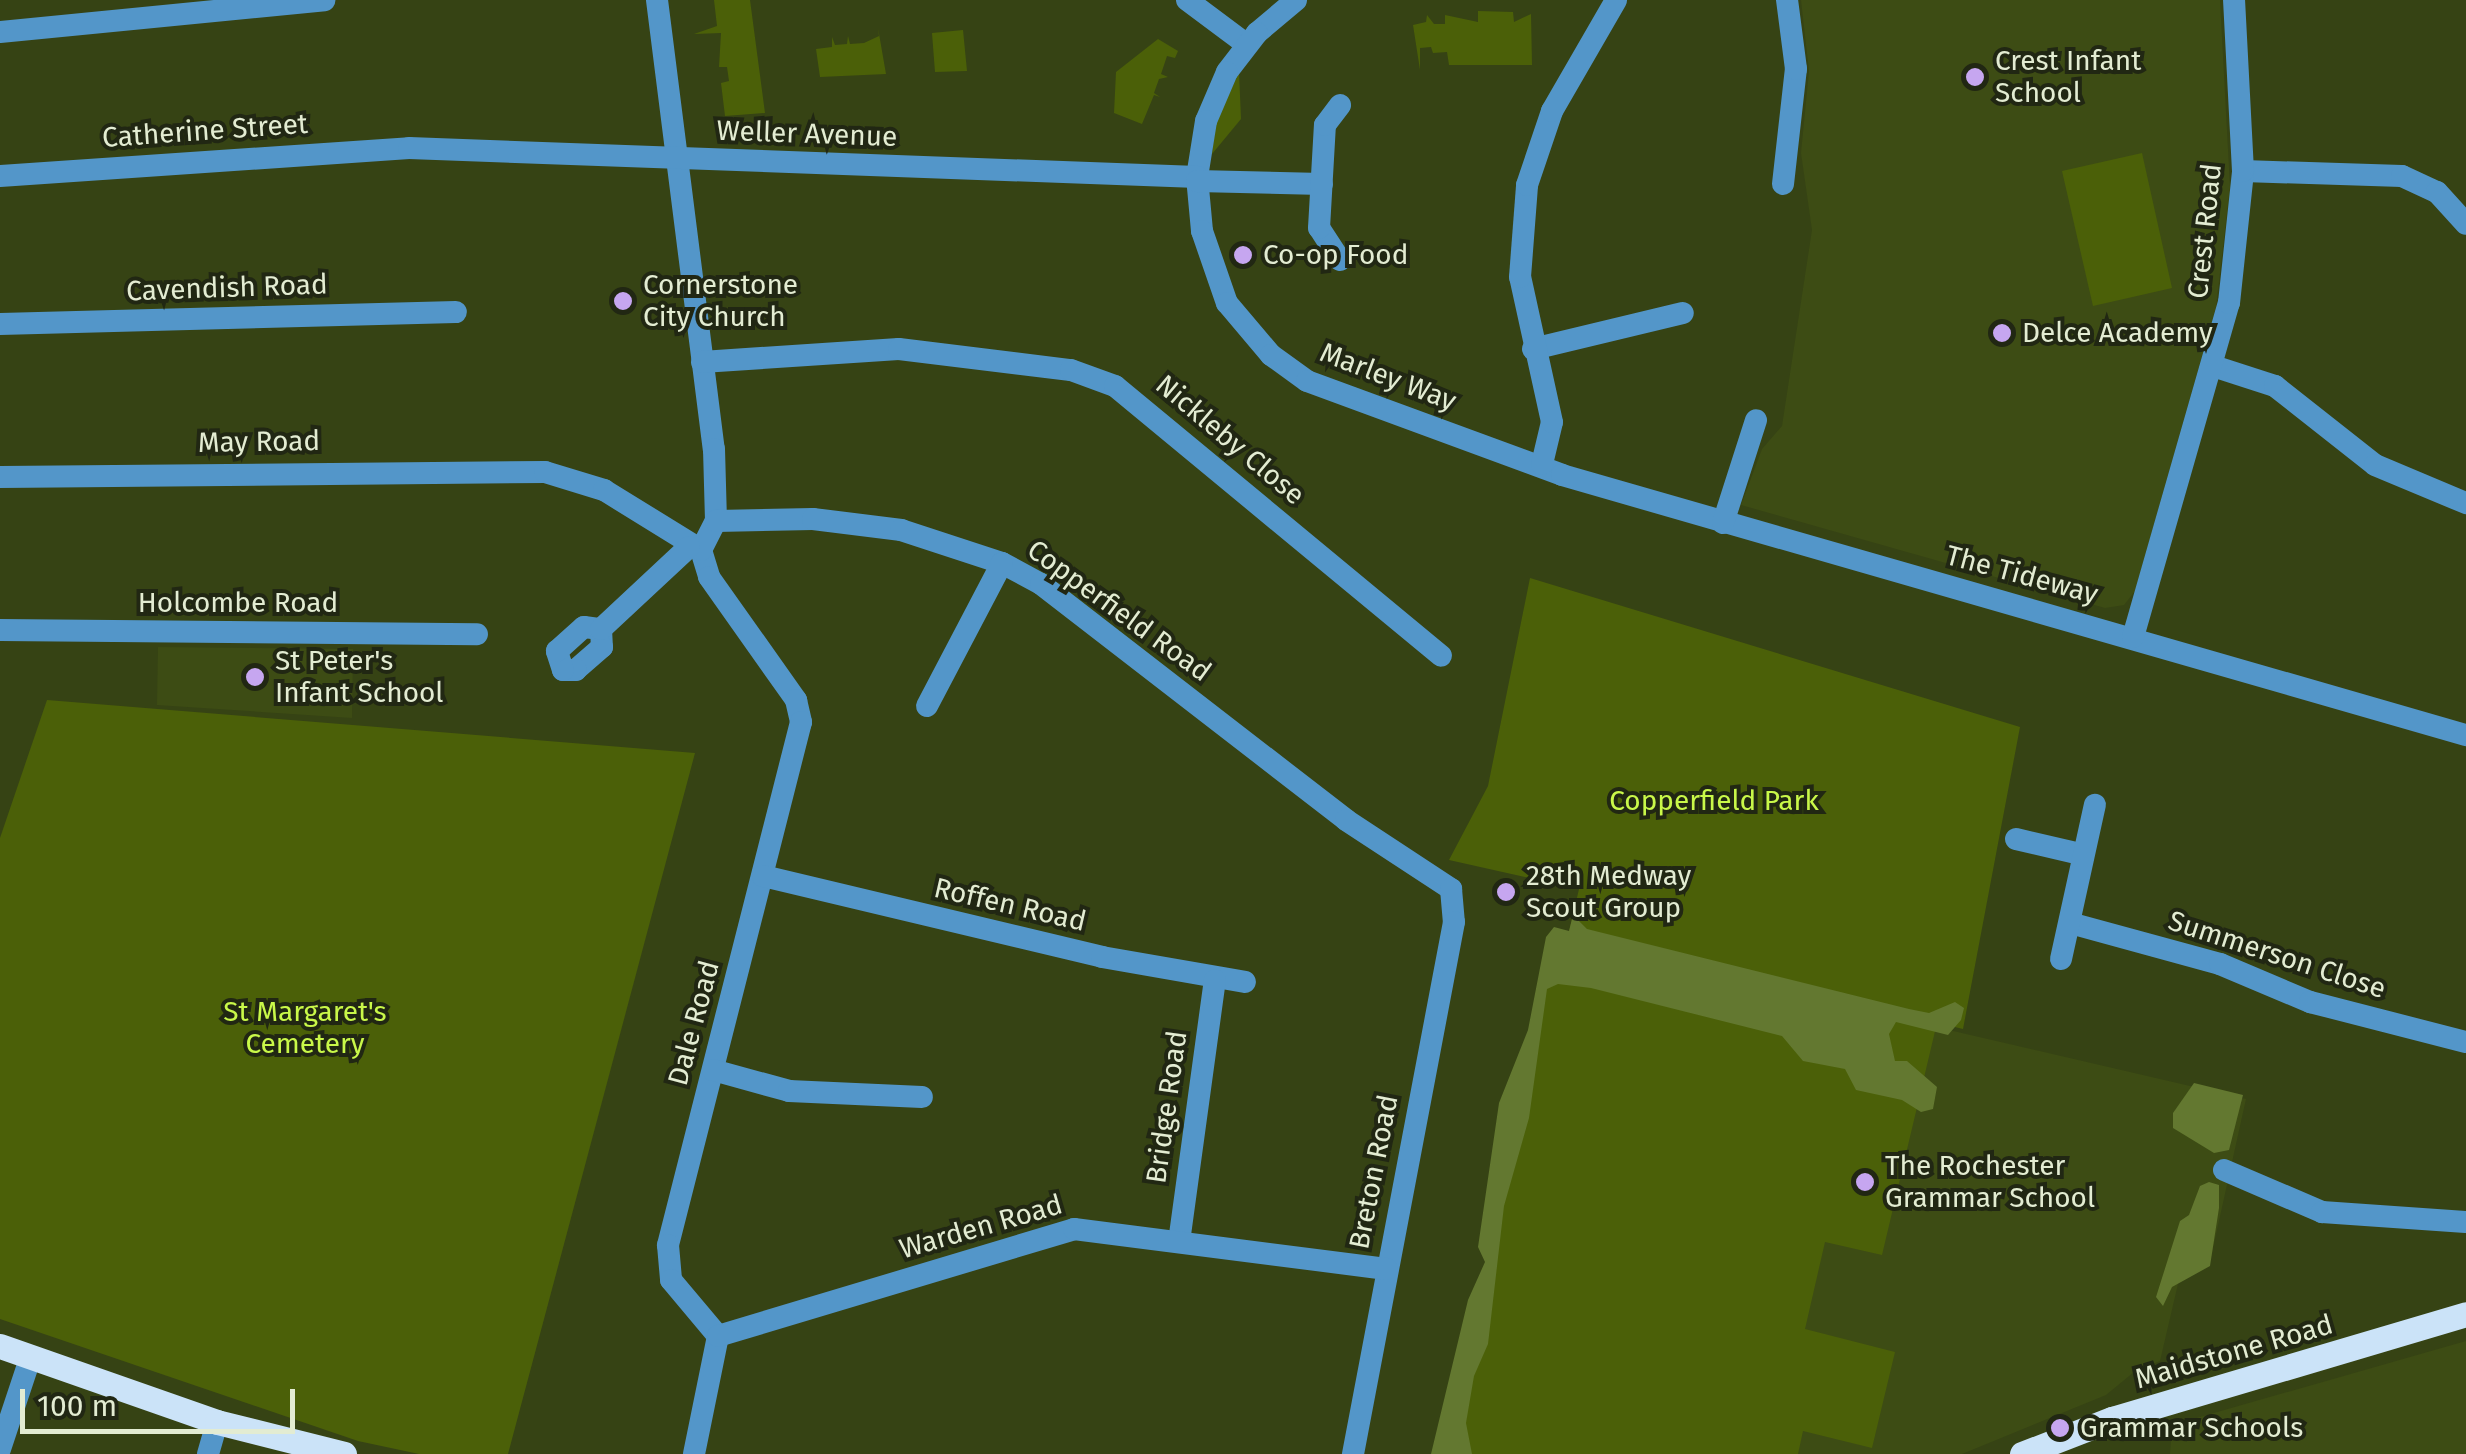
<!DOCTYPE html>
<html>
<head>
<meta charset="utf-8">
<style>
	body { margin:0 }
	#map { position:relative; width:2466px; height:1454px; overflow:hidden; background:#364314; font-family:"Fira Sans",sans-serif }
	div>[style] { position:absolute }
	.built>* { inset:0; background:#3d4c14 }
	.green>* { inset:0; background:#4b6008 }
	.forest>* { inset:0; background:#637830 }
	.minor>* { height:22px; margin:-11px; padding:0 11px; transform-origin:11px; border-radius:11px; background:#5396c9 }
	.major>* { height:25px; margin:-12.5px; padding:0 12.5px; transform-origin:12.5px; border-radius:12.5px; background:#cbe3f8 }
	.dots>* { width:28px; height:28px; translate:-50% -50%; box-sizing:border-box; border:5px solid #212713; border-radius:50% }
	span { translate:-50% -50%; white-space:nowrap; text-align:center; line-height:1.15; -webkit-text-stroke:8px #212713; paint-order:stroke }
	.poi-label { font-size:28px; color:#e3ecd2 }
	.left { translate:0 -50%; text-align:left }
	.street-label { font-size:28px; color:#e3ecd2 }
	.park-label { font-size:28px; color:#c9f849 }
	.scale { position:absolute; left:20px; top:1389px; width:275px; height:45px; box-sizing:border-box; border:5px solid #e3ecd2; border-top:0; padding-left:12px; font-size:30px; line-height:35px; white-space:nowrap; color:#e3ecd2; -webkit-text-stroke:8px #212713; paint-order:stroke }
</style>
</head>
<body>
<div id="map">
	<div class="built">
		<i style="clip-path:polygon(1801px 0,2220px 0,2230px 187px,2216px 307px,2135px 591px,2124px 605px,2105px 608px,1741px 505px,1762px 449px,1782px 426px,1812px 230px,1801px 153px,1809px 71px)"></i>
		<i style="clip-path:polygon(158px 647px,353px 649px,352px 718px,157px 705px)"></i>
		<i style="clip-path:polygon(1936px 1027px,2246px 1099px,2211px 1257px,2181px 1271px,2160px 1361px,2134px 1372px,2106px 1395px,1962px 1454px,1449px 1454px)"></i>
		<i style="clip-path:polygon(2466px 1341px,2466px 1454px,2170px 1454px,2172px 1425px)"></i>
	</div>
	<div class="green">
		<i style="clip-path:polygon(714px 0,750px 0,765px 113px,725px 116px,721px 83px,729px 81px,727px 67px,719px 67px,721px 33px,694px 34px,717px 26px)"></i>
		<i style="clip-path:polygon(1478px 11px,1513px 12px,1514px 22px,1531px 14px,1532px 65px,1449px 65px,1447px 52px,1433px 53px,1431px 47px,1420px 48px,1420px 70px,1413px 25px,1426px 22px,1427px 15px,1434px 24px,1445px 24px,1445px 15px,1478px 22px)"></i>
		<i style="clip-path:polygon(878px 28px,886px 74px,820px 77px,816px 49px,832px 47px,832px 37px,835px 45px,847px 44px,848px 36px,850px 44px,864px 43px,879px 36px)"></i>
		<i style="clip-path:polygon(963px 30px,967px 71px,935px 72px,932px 33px)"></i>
		<i style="clip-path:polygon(1158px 39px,1178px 51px,1175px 58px,1167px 56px,1161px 74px,1168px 77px,1159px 79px,1154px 93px,1160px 97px,1154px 95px,1142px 124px,1114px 113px,1116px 72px)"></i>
		<i style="clip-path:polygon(1239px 72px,1241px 119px,1212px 154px,1216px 122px)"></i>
		<i style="clip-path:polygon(2142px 153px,2172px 288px,2093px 306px,2062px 171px)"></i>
		<i style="clip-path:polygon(1530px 578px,2020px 727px,1963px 1029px,1569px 932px,1579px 889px,1449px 860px,1488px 786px)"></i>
		<i style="clip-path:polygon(47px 700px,695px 753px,508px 1454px,419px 1454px,358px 1441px,0 1319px,0 838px)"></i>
		<i style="clip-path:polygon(1551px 944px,1936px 1027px,1882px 1255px,1825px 1242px,1805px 1329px,1895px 1352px,1872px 1448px,1803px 1431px,1798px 1454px,1449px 1454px)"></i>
	</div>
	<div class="forest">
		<i style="clip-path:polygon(1573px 915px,1587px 929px,1909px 1009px,1929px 1013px,1955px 1002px,1964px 1008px,1961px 1020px,1948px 1035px,1896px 1022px,1889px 1034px,1895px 1061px,1907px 1061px,1937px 1087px,1933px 1109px,1921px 1112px,1902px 1100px,1856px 1090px,1845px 1069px,1803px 1061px,1782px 1036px,1591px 988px,1558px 984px,1547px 989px,1529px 1118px,1504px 1206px,1488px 1344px,1474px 1376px,1466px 1423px,1472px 1454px,1431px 1454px,1468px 1300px,1485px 1262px,1478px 1247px,1499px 1103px,1528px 1030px,1546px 937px,1554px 927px,1569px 931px)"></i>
		<i style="clip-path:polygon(2194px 1083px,2243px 1095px,2229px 1150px,2214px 1153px,2173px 1128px,2173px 1113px)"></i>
		<i style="clip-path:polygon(2209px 1182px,2219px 1185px,2219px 1208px,2210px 1266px,2172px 1287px,2163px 1306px,2156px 1297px,2180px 1221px,2189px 1215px,2200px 1186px)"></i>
	</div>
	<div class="minor">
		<i style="left:657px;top:0;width:453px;rotate:82.8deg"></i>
		<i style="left:714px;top:449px;width:72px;rotate:88.4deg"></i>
		<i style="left:1187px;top:0;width:74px;rotate:36.7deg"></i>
		<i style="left:1296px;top:0;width:51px;rotate:139.8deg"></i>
		<i style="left:1257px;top:33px;width:49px;rotate:127.6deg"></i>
		<i style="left:1227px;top:72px;width:53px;rotate:113.2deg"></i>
		<i style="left:1206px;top:121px;width:57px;rotate:99.1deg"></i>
		<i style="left:1197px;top:177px;width:54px;rotate:84.7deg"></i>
		<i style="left:1202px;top:231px;width:76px;rotate:70.9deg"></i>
		<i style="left:1227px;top:303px;width:68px;rotate:49.8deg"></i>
		<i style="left:1271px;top:355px;width:44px;rotate:35.8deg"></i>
		<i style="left:1307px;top:381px;width:272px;rotate:20.2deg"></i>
		<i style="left:1562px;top:475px;width:941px;rotate:16.05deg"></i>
		<i style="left:0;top:32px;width:326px;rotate:-5.6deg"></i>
		<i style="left:2243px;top:171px;width:159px;rotate:1.8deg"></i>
		<i style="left:2402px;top:176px;width:38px;rotate:25deg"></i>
		<i style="left:2437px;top:192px;width:43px;rotate:47.8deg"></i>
		<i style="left:0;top:176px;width:410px;rotate:-3.9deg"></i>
		<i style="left:409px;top:148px;width:789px;rotate:2.11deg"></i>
		<i style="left:1197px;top:181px;width:125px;rotate:1.4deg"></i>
		<i style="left:1783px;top:184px;width:116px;rotate:-83.6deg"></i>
		<i style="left:1796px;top:69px;width:70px;rotate:-97.4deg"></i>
		<i style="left:1340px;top:260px;width:38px;rotate:-123deg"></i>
		<i style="left:1319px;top:228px;width:103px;rotate:-86.7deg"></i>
		<i style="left:1325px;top:125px;width:25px;rotate:-53deg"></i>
		<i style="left:0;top:324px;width:456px;rotate:-1.5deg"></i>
		<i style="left:1533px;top:349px;width:154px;rotate:-13.5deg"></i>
		<i style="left:702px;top:362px;width:197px;rotate:-3.8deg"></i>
		<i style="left:899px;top:349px;width:173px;rotate:7deg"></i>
		<i style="left:1071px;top:370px;width:47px;rotate:20deg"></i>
		<i style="left:1115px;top:386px;width:423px;rotate:39.6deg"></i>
		<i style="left:2213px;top:366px;width:65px;rotate:17.9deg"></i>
		<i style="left:2275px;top:386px;width:127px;rotate:38.3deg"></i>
		<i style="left:2375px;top:465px;width:99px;rotate:22.7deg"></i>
		<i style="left:1542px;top:464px;width:43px;rotate:-76.6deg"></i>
		<i style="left:1552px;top:422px;width:148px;rotate:-102.4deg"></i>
		<i style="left:1520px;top:277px;width:92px;rotate:-85.6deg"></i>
		<i style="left:1527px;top:185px;width:78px;rotate:-71.3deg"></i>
		<i style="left:1552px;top:111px;width:128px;rotate:-60deg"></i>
		<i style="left:0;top:477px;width:545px;rotate:-0.53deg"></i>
		<i style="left:545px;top:472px;width:62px;rotate:17deg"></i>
		<i style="left:604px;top:490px;width:114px;rotate:31.7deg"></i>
		<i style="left:701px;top:550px;width:28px;rotate:73deg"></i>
		<i style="left:709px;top:577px;width:151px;rotate:54.7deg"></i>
		<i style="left:796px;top:700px;width:23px;rotate:77deg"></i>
		<i style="left:801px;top:722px;width:540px;rotate:104.27deg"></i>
		<i style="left:668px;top:1245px;width:35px;rotate:85deg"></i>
		<i style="left:671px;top:1280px;width:73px;rotate:50deg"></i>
		<i style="left:1723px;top:523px;width:108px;rotate:-72.2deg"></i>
		<i style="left:701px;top:550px;width:33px;rotate:-63deg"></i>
		<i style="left:716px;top:521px;width:97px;rotate:-1.2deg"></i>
		<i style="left:813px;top:519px;width:89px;rotate:7.1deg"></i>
		<i style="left:901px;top:530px;width:106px;rotate:18.1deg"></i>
		<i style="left:1002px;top:563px;width:44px;rotate:28.3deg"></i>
		<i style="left:1041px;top:584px;width:386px;rotate:37.7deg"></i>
		<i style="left:1346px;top:820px;width:126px;rotate:33.3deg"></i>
		<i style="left:1451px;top:889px;width:33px;rotate:85deg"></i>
		<i style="left:1454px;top:922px;width:542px;rotate:100.75deg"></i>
		<i style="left:584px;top:627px;width:17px;rotate:7deg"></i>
		<i style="left:601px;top:629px;width:18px;rotate:87deg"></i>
		<i style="left:602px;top:647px;width:35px;rotate:139deg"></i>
		<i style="left:576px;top:670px;width:13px;rotate:180deg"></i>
		<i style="left:563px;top:670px;width:20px;rotate:-108deg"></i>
		<i style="left:557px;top:651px;width:36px;rotate:-42deg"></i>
		<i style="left:601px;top:629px;width:120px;rotate:-43deg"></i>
		<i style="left:0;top:630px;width:477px;rotate:0.5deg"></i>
		<i style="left:2133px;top:637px;width:348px;rotate:-74deg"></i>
		<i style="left:2229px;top:303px;width:133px;rotate:-83.9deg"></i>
		<i style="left:2243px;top:171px;width:171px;rotate:-93deg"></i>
		<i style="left:927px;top:706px;width:161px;rotate:-62.3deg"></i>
		<i style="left:2016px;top:839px;width:66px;rotate:13.2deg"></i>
		<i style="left:763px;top:876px;width:349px;rotate:13.4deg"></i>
		<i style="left:1102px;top:957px;width:145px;rotate:9.9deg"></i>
		<i style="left:2070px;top:923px;width:156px;rotate:15.3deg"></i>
		<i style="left:2220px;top:964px;width:98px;rotate:22.9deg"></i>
		<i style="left:2310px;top:1002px;width:161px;rotate:14.4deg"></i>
		<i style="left:2061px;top:959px;width:158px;rotate:-77.6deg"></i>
		<i style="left:713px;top:1070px;width:79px;rotate:15.4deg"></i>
		<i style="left:789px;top:1091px;width:133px;rotate:2.6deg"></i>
		<i style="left:2224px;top:1170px;width:107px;rotate:23.2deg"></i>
		<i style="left:2322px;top:1212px;width:144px;rotate:4deg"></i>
		<i style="left:1179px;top:1242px;width:264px;rotate:-82.2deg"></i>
		<i style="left:0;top:1449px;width:95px;rotate:-71.6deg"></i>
		<i style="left:208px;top:1454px;width:33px;rotate:-74deg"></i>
		<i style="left:694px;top:1454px;width:120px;rotate:-78.5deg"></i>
		<i style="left:718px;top:1336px;width:372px;rotate:-16.7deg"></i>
		<i style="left:1074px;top:1229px;width:315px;rotate:7.3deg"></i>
	</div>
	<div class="major">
		<i style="left:0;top:1346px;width:230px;rotate:19.3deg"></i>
		<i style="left:217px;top:1422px;width:131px;rotate:14.1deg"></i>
		<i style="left:2022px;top:1454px;width:97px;rotate:-21.3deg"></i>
		<i style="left:2112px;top:1419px;width:369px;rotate:-16.5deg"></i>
	</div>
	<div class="dots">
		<i style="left:1975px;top:77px;background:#c6a6f0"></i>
		<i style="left:1243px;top:255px;background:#c6a6f0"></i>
		<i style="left:623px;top:301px;background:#c6a6f0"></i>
		<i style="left:2002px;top:333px;background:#c6a6f0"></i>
		<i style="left:255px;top:677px;background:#c6a6f0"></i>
		<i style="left:1506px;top:892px;background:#c6a6f0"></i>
		<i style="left:1865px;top:1182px;background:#c6a6f0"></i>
		<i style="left:2060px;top:1428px;background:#c6a6f0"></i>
	</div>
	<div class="poi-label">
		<span class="left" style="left:1995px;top:77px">Crest Infant<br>School</span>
		<span class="left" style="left:1263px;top:255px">Co-op Food</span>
		<span class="left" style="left:643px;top:301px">Cornerstone<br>City Church</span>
		<span class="left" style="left:2022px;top:333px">Delce Academy</span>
		<span class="left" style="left:275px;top:677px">St Peter's<br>Infant School</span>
		<span class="left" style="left:1526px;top:892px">28th Medway<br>Scout Group</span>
		<span class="left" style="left:1885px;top:1182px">The Rochester<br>Grammar School</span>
		<span class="left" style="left:2080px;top:1428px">Grammar Schools</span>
	</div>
	<div class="street-label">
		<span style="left:205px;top:131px;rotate:-4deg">Catherine Street</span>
		<span style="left:807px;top:134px;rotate:2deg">Weller Avenue</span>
		<span style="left:2205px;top:231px;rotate:-84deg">Crest Road</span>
		<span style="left:227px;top:288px;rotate:-2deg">Cavendish Road</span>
		<span style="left:1388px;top:377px;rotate:21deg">Marley Way</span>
		<span style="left:1230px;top:440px;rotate:40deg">Nickleby Close</span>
		<span style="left:259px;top:442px;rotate:-1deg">May Road</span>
		<span style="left:2022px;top:575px;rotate:15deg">The Tideway</span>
		<span style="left:238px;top:603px">Holcombe Road</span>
		<span style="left:1119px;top:611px;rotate:36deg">Copperfield Road</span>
		<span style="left:1010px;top:905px;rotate:13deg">Roffen Road</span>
		<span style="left:2277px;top:955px;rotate:18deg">Summerson Close</span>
		<span style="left:694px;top:1023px;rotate:-75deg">Dale Road</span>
		<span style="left:1167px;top:1107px;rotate:-82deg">Bridge Road</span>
		<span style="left:1374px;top:1172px;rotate:-79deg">Breton Road</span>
		<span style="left:981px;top:1227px;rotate:-16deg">Warden Road</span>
		<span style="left:2234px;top:1352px;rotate:-16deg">Maidstone Road</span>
	</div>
	<div class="park-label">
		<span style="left:1714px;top:801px">Copperfield Park</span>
		<span style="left:305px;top:1028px">St Margaret's<br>Cemetery</span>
	</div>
	<div class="scale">100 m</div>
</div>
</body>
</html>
